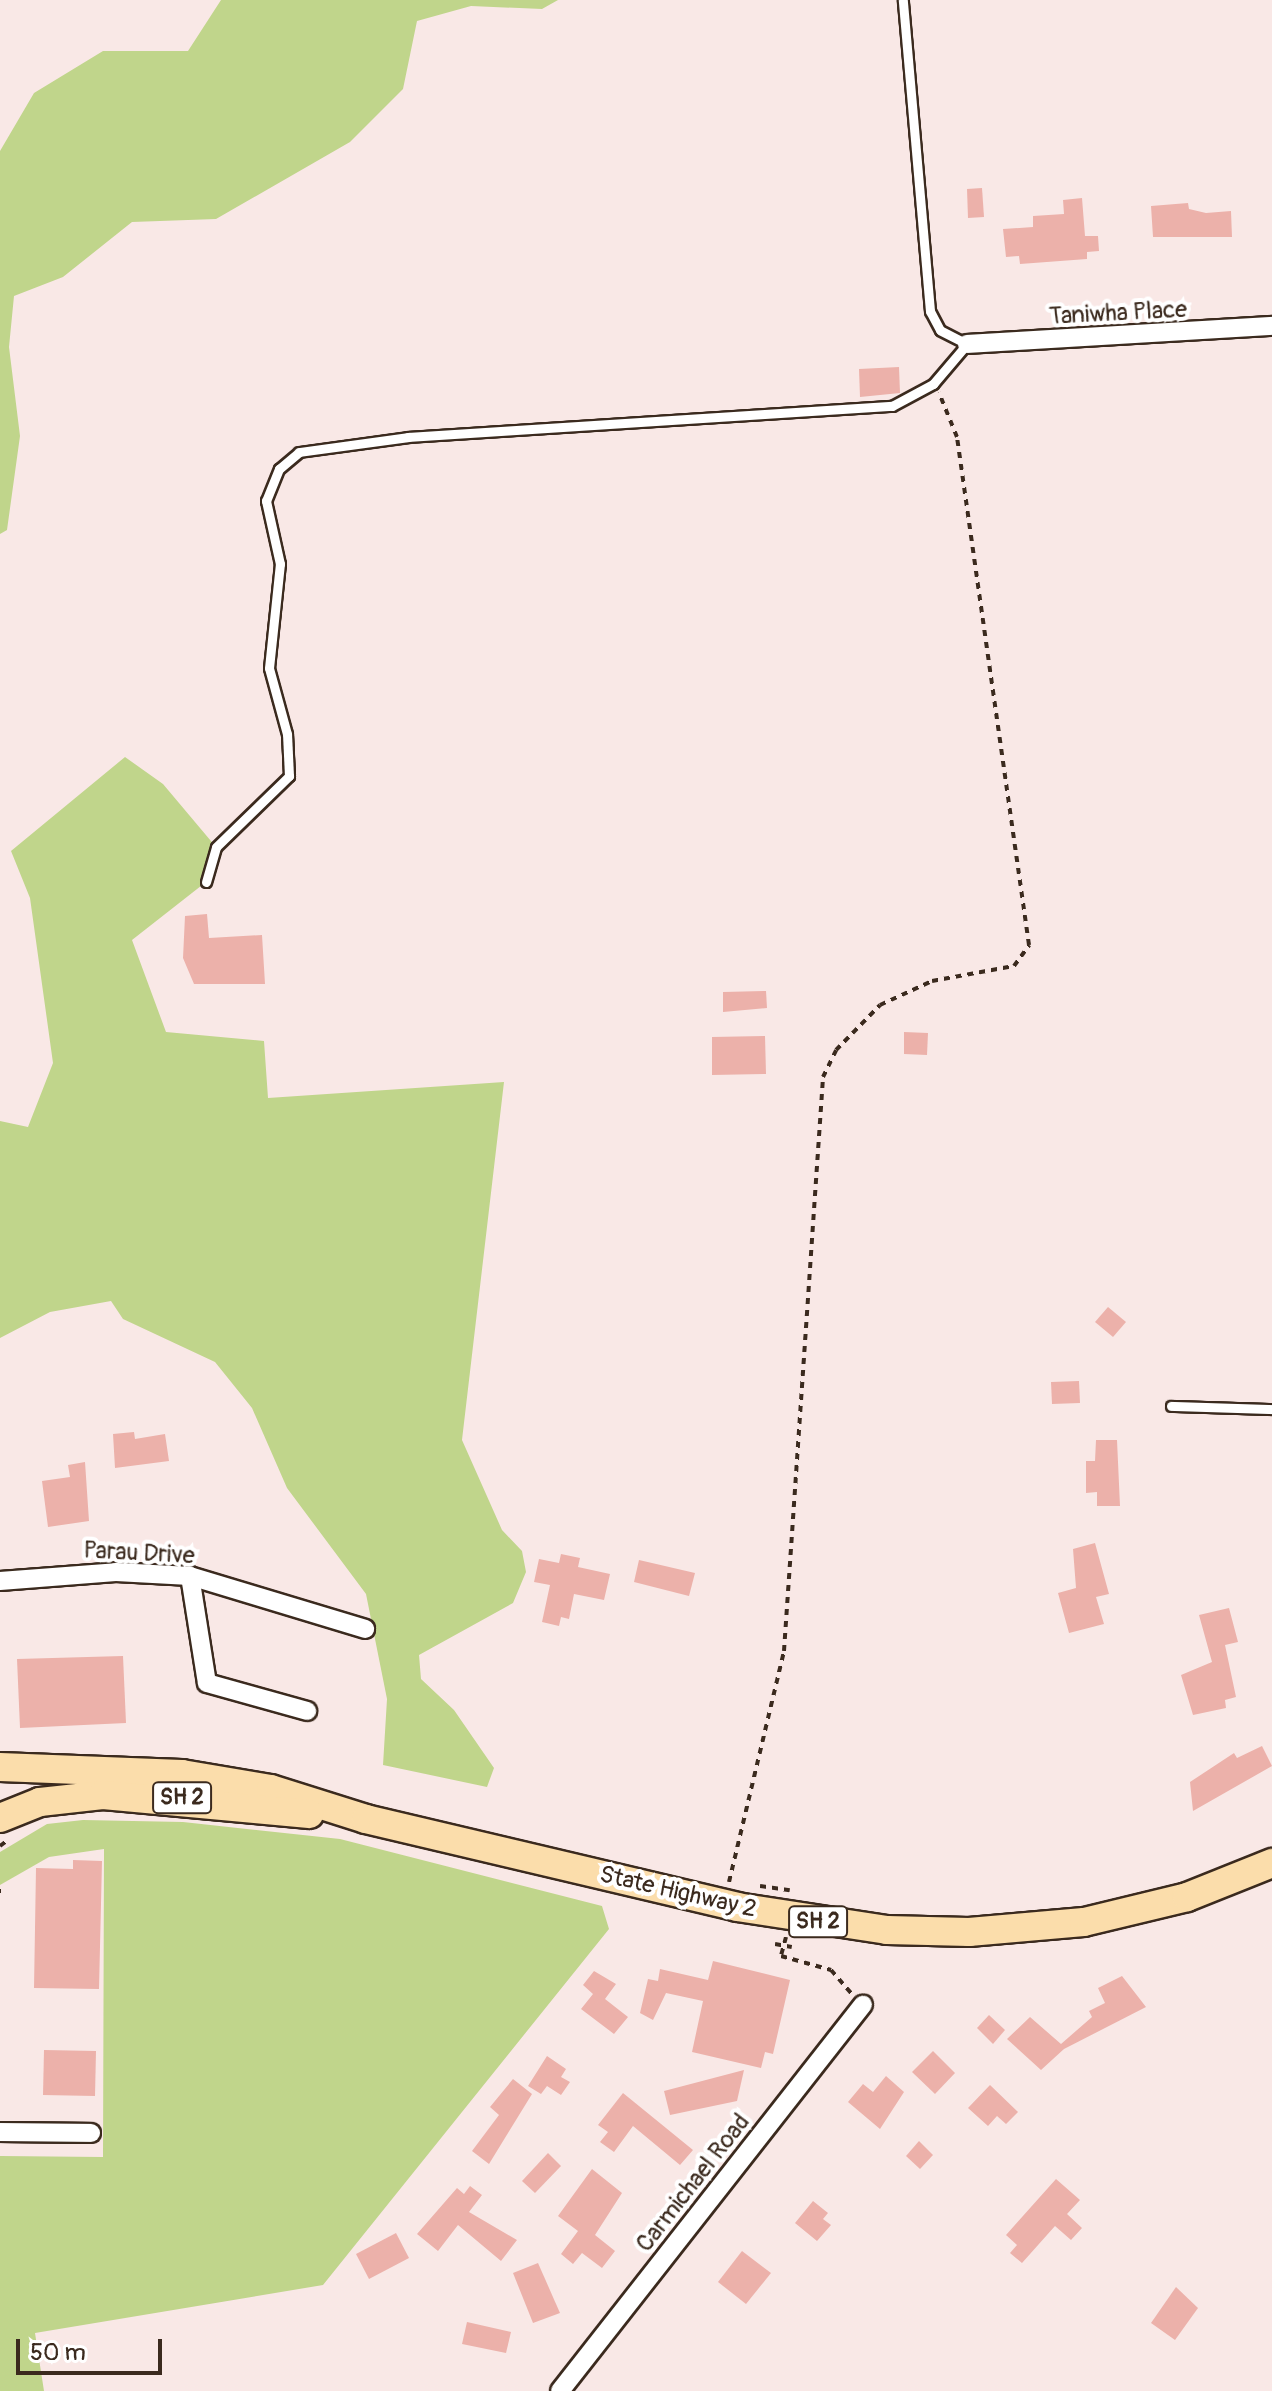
<!DOCTYPE html>
<html>
<head>
<meta charset="utf-8">
<style>
	body { margin:0 }
	#map { position:relative; width:1272px; height:2391px; overflow:hidden; background:#f9e8e6; font-family:Pangolin,sans-serif }
	div>[style] { position:absolute }
	.green>* { inset:0; background:#c0d58b }
	.building>* { inset:0; background:#ecb1aa }
	.path>* { height:4px; margin-top:-2px; transform-origin:0; background:repeating-linear-gradient(90deg,#3b2a1e 0 6px,transparent 0 12px) }
	.roads { filter:drop-shadow(2px 0 #3b2a1e) drop-shadow(-2px 0 #3b2a1e) drop-shadow(0 2px #3b2a1e) drop-shadow(0 -2px #3b2a1e) }
	.service>* { height:9px; margin:-4.5px; padding:0 4.5px; transform-origin:4.5px; border-radius:4.5px; background:#fff }
	.minor>* { height:18px; margin:-9px; padding:0 9px; transform-origin:9px; border-radius:9px; background:#fff }
	.trunk>* { height:28px; margin:-14px; padding:0 14px; transform-origin:14px; border-radius:14px; background:#fbddab }
	span { translate:-50% -50%; white-space:nowrap; text-align:center; line-height:1.15; -webkit-text-stroke:8px #fff; paint-order:stroke }
	.shield-label span { padding:2px 6px; background:#fff; border:2px solid; border-radius:6px; -webkit-text-stroke-width:0 }
	.shield-label { font-size:22px; color:#3b2a1e; font-weight:700 }
	.street-label { font-size:24px; color:#3b2a1e }
	.scale { position:absolute; left:16px; top:2339px; width:146px; height:36px; box-sizing:border-box; border:4px solid #3b2a1e; border-top:0; padding-left:10px; font-size:24px; line-height:28px; white-space:nowrap; color:#3b2a1e; -webkit-text-stroke:6px #fff; paint-order:stroke }
</style>
</head>
<body>
<div id="map">
	<div class="green">
		<i style="clip-path:polygon(221px 0,558px 0,542px 9px,471px 6px,417px 21px,403px 89px,350px 142px,216px 219px,132px 222px,63px 277px,14px 296px,9px 347px,20px 436px,7px 530px,0 534px,0 151px,34px 93px,103px 51px,188px 51px)"></i>
		<i style="clip-path:polygon(125px 757px,163px 784px,216px 847px,206px 882px,132px 940px,166px 1032px,264px 1041px,268px 1098px,504px 1082px,462px 1440px,502px 1530px,522px 1551px,526px 1572px,513px 1603px,419px 1655px,421px 1679px,454px 1710px,494px 1768px,487px 1787px,383px 1765px,387px 1699px,366px 1594px,287px 1488px,252px 1408px,215px 1362px,123px 1319px,111px 1301px,50px 1312px,0 1338px,0 1121px,28px 1127px,53px 1063px,30px 898px,11px 851px)"></i>
		<i style="clip-path:polygon(83px 1820px,183px 1822px,340px 1839px,602px 1906px,609px 1929px,323px 2285px,35px 2333px,44px 2391px,0 2391px,0 2156px,103px 2157px,104px 1849px,49px 1857px,0 1885px,0 1852px,47px 1824px)"></i>
	</div>
	<div class="building">
		<i style="clip-path:polygon(982px 188px,984px 217px,968px 218px,967px 189px)"></i>
		<i style="clip-path:polygon(1082px 198px,1085px 236px,1098px 236px,1099px 251px,1087px 252px,1087px 259px,1020px 264px,1019px 256px,1006px 257px,1003px 229px,1033px 227px,1033px 216px,1064px 214px,1063px 200px)"></i>
		<i style="clip-path:polygon(1188px 203px,1189px 209px,1206px 213px,1231px 211px,1232px 237px,1153px 237px,1151px 206px)"></i>
		<i style="clip-path:polygon(899px 367px,900px 393px,860px 397px,859px 369px)"></i>
		<i style="clip-path:polygon(207px 914px,209px 938px,262px 935px,265px 984px,194px 984px,183px 958px,185px 916px)"></i>
		<i style="clip-path:polygon(766px 991px,767px 1008px,723px 1012px,723px 992px)"></i>
		<i style="clip-path:polygon(904px 1032px,928px 1033px,927px 1055px,904px 1054px)"></i>
		<i style="clip-path:polygon(765px 1036px,766px 1074px,712px 1075px,712px 1037px)"></i>
		<i style="clip-path:polygon(1108px 1307px,1126px 1322px,1113px 1337px,1095px 1322px)"></i>
		<i style="clip-path:polygon(1079px 1381px,1080px 1403px,1052px 1404px,1051px 1382px)"></i>
		<i style="clip-path:polygon(134px 1432px,135px 1439px,165px 1434px,169px 1461px,115px 1468px,113px 1434px)"></i>
		<i style="clip-path:polygon(1096px 1440px,1117px 1440px,1120px 1506px,1097px 1506px,1097px 1492px,1086px 1493px,1086px 1461px,1095px 1461px)"></i>
		<i style="clip-path:polygon(85px 1462px,89px 1521px,48px 1527px,42px 1481px,70px 1477px,68px 1465px)"></i>
		<i style="clip-path:polygon(1095px 1543px,1109px 1594px,1096px 1597px,1104px 1624px,1069px 1633px,1058px 1593px,1076px 1588px,1073px 1549px)"></i>
		<i style="clip-path:polygon(561px 1554px,580px 1558px,578px 1567px,610px 1574px,604px 1600px,574px 1594px,569px 1619px,561px 1617px,559px 1626px,542px 1622px,550px 1585px,534px 1582px,539px 1559px,559px 1563px)"></i>
		<i style="clip-path:polygon(639px 1560px,695px 1573px,689px 1596px,634px 1582px)"></i>
		<i style="clip-path:polygon(1229px 1608px,1238px 1642px,1225px 1645px,1236px 1697px,1225px 1700px,1226px 1708px,1193px 1715px,1181px 1675px,1212px 1662px,1199px 1615px)"></i>
		<i style="clip-path:polygon(123px 1656px,126px 1723px,20px 1728px,17px 1659px)"></i>
		<i style="clip-path:polygon(1262px 1746px,1272px 1766px,1193px 1811px,1190px 1782px,1234px 1753px,1237px 1758px)"></i>
		<i style="clip-path:polygon(73px 1860px,102px 1861px,99px 1989px,34px 1988px,36px 1868px,73px 1869px)"></i>
		<i style="clip-path:polygon(713px 1961px,790px 1980px,773px 2054px,765px 2052px,761px 2068px,692px 2052px,703px 2001px,666px 1993px,653px 2020px,640px 2013px,648px 1979px,658px 1981px,660px 1969px,708px 1980px)"></i>
		<i style="clip-path:polygon(594px 1971px,616px 1984px,605px 1999px,628px 2017px,614px 2034px,581px 2009px,593px 1994px,583px 1985px)"></i>
		<i style="clip-path:polygon(1122px 1976px,1146px 2007px,1064px 2049px,1041px 2070px,1007px 2039px,1030px 2017px,1061px 2044px,1092px 2017px,1089px 2011px,1105px 2003px,1098px 1988px)"></i>
		<i style="clip-path:polygon(989px 2015px,1005px 2030px,993px 2044px,977px 2028px)"></i>
		<i style="clip-path:polygon(44px 2050px,96px 2051px,95px 2096px,43px 2095px)"></i>
		<i style="clip-path:polygon(933px 2051px,955px 2073px,935px 2094px,912px 2072px)"></i>
		<i style="clip-path:polygon(547px 2056px,566px 2069px,561px 2077px,570px 2082px,561px 2095px,547px 2086px,541px 2094px,528px 2086px)"></i>
		<i style="clip-path:polygon(744px 2070px,737px 2101px,670px 2115px,664px 2091px)"></i>
		<i style="clip-path:polygon(886px 2076px,904px 2092px,880px 2129px,848px 2102px,863px 2084px,873px 2092px)"></i>
		<i style="clip-path:polygon(513px 2079px,532px 2094px,489px 2164px,472px 2151px,499px 2115px,490px 2107px)"></i>
		<i style="clip-path:polygon(990px 2085px,1018px 2112px,1006px 2124px,997px 2116px,988px 2126px,968px 2108px)"></i>
		<i style="clip-path:polygon(623px 2093px,693px 2150px,680px 2165px,633px 2126px,614px 2152px,600px 2142px,608px 2132px,598px 2125px)"></i>
		<i style="clip-path:polygon(919px 2141px,933px 2155px,920px 2169px,906px 2156px)"></i>
		<i style="clip-path:polygon(548px 2153px,561px 2166px,535px 2193px,522px 2181px)"></i>
		<i style="clip-path:polygon(592px 2169px,622px 2193px,595px 2235px,615px 2251px,602px 2268px,582px 2253px,573px 2264px,561px 2254px,578px 2231px,558px 2216px)"></i>
		<i style="clip-path:polygon(1056px 2179px,1080px 2200px,1067px 2214px,1082px 2228px,1071px 2240px,1055px 2226px,1022px 2263px,1010px 2253px,1017px 2245px,1006px 2235px)"></i>
		<i style="clip-path:polygon(470px 2186px,482px 2195px,469px 2212px,517px 2240px,501px 2261px,458px 2225px,438px 2251px,417px 2234px,457px 2188px,464px 2194px)"></i>
		<i style="clip-path:polygon(813px 2201px,828px 2213px,823px 2219px,831px 2225px,817px 2241px,795px 2223px)"></i>
		<i style="clip-path:polygon(396px 2233px,409px 2258px,369px 2279px,356px 2254px)"></i>
		<i style="clip-path:polygon(742px 2251px,771px 2273px,746px 2304px,718px 2282px)"></i>
		<i style="clip-path:polygon(538px 2263px,560px 2313px,533px 2323px,513px 2273px)"></i>
		<i style="clip-path:polygon(1176px 2287px,1198px 2308px,1175px 2340px,1151px 2323px)"></i>
		<i style="clip-path:polygon(467px 2322px,511px 2332px,506px 2353px,462px 2344px)"></i>
	</div>
	<div class="path">
		<i style="left:0;top:1846px;width:10px;rotate:-37deg"></i>
		<i style="left:729px;top:1882px;width:237px;rotate:-76.6deg"></i>
		<i style="left:784px;top:1651px;width:575px;rotate:-86.11deg"></i>
		<i style="left:823px;top:1077px;width:30px;rotate:-64deg"></i>
		<i style="left:836px;top:1050px;width:63px;rotate:-45.6deg"></i>
		<i style="left:880px;top:1005px;width:57px;rotate:-24.8deg"></i>
		<i style="left:932px;top:981px;width:83px;rotate:-10.4deg"></i>
		<i style="left:1014px;top:966px;width:26px;rotate:-54deg"></i>
		<i style="left:1029px;top:945px;width:513px;rotate:-98.07deg"></i>
		<i style="left:957px;top:437px;width:48px;rotate:-112.2deg"></i>
		<i style="left:760px;top:1886px;width:30px;rotate:8deg"></i>
		<i style="left:0;top:1891px;width:1px"></i>
		<i style="left:786px;top:1937px;width:20px;rotate:105deg"></i>
		<i style="left:781px;top:1956px;width:52px;rotate:15.6deg"></i>
		<i style="left:831px;top:1970px;width:32px;rotate:49deg"></i>
		<i style="left:775px;top:1944px;width:17px;rotate:10deg"></i>
	</div>
	<div class="roads">
		<div class="service">
			<i style="left:206px;top:882px;width:36px;rotate:-74deg"></i>
			<i style="left:216px;top:847px;width:102px;rotate:-44.2deg"></i>
			<i style="left:289px;top:776px;width:42px;rotate:-92.7deg"></i>
			<i style="left:287px;top:734px;width:68px;rotate:-105.3deg"></i>
			<i style="left:269px;top:668px;width:105px;rotate:-84deg"></i>
			<i style="left:280px;top:564px;width:65px;rotate:-102.5deg"></i>
			<i style="left:266px;top:501px;width:35px;rotate:-68deg"></i>
			<i style="left:279px;top:469px;width:26px;rotate:-40deg"></i>
			<i style="left:299px;top:452px;width:110px;rotate:-7.8deg"></i>
			<i style="left:408px;top:437px;width:485px;rotate:-3.7deg"></i>
			<i style="left:892px;top:406px;width:47px;rotate:-28.2deg"></i>
			<i style="left:933px;top:384px;width:52px;rotate:-49.6deg"></i>
			<i style="left:967px;top:344px;width:30px;rotate:-153deg"></i>
			<i style="left:940px;top:330px;width:21px;rotate:-118deg"></i>
			<i style="left:930px;top:311px;width:312px;rotate:-95deg"></i>
			<i style="left:1171px;top:1406px;width:101px;rotate:1.7deg"></i>
		</div>
		<div class="minor">
			<i style="left:967px;top:344px;width:306px;rotate:-3.4deg"></i>
			<i style="left:190px;top:1576px;width:108px;rotate:81deg"></i>
			<i style="left:207px;top:1683px;width:104px;rotate:15.6deg"></i>
			<i style="left:0;top:1581px;width:116px;rotate:-4.4deg"></i>
			<i style="left:116px;top:1572px;width:74px;rotate:3.1deg"></i>
			<i style="left:190px;top:1576px;width:183px;rotate:16.8deg"></i>
			<i style="left:0;top:2132px;width:91px;rotate:0.6deg"></i>
			<i style="left:560px;top:2391px;width:491px;rotate:-51.9deg"></i>
		</div>
		<div class="trunk">
			<i style="left:0;top:1767px;width:182px;rotate:2.2deg"></i>
			<i style="left:182px;top:1774px;width:90px;rotate:9.6deg"></i>
			<i style="left:271px;top:1789px;width:100px;rotate:17.5deg"></i>
			<i style="left:366px;top:1819px;width:381px;rotate:13.3deg"></i>
			<i style="left:737px;top:1907px;width:152px;rotate:8.7deg"></i>
			<i style="left:887px;top:1930px;width:82px;rotate:1.4deg"></i>
			<i style="left:969px;top:1932px;width:115px;rotate:-5deg"></i>
			<i style="left:1084px;top:1922px;width:106px;rotate:-13.6deg"></i>
			<i style="left:1187px;top:1897px;width:92px;rotate:-21.8deg"></i>
			<i style="left:0;top:1818px;width:43px;rotate:-21.8deg"></i>
			<i style="left:40px;top:1802px;width:63px;rotate:-6.3deg"></i>
			<i style="left:103px;top:1795px;width:207px;rotate:5.3deg"></i>
		</div>
	</div>
	<div class="shield-label">
		<span style="left:182px;top:1798px">SH 2</span>
		<span style="left:818px;top:1922px">SH 2</span>
	</div>
	<div class="street-label">
		<span style="left:1118px;top:313px;rotate:-3deg">Taniwha Place</span>
		<span style="left:139px;top:1553px;rotate:3deg">Parau Drive</span>
		<span style="left:678px;top:1892px;rotate:13deg">State Highway 2</span>
		<span style="left:693px;top:2183px;rotate:-52deg">Carmichael Road</span>
	</div>
	<div class="scale">50 m</div>
</div>
</body>
</html>
